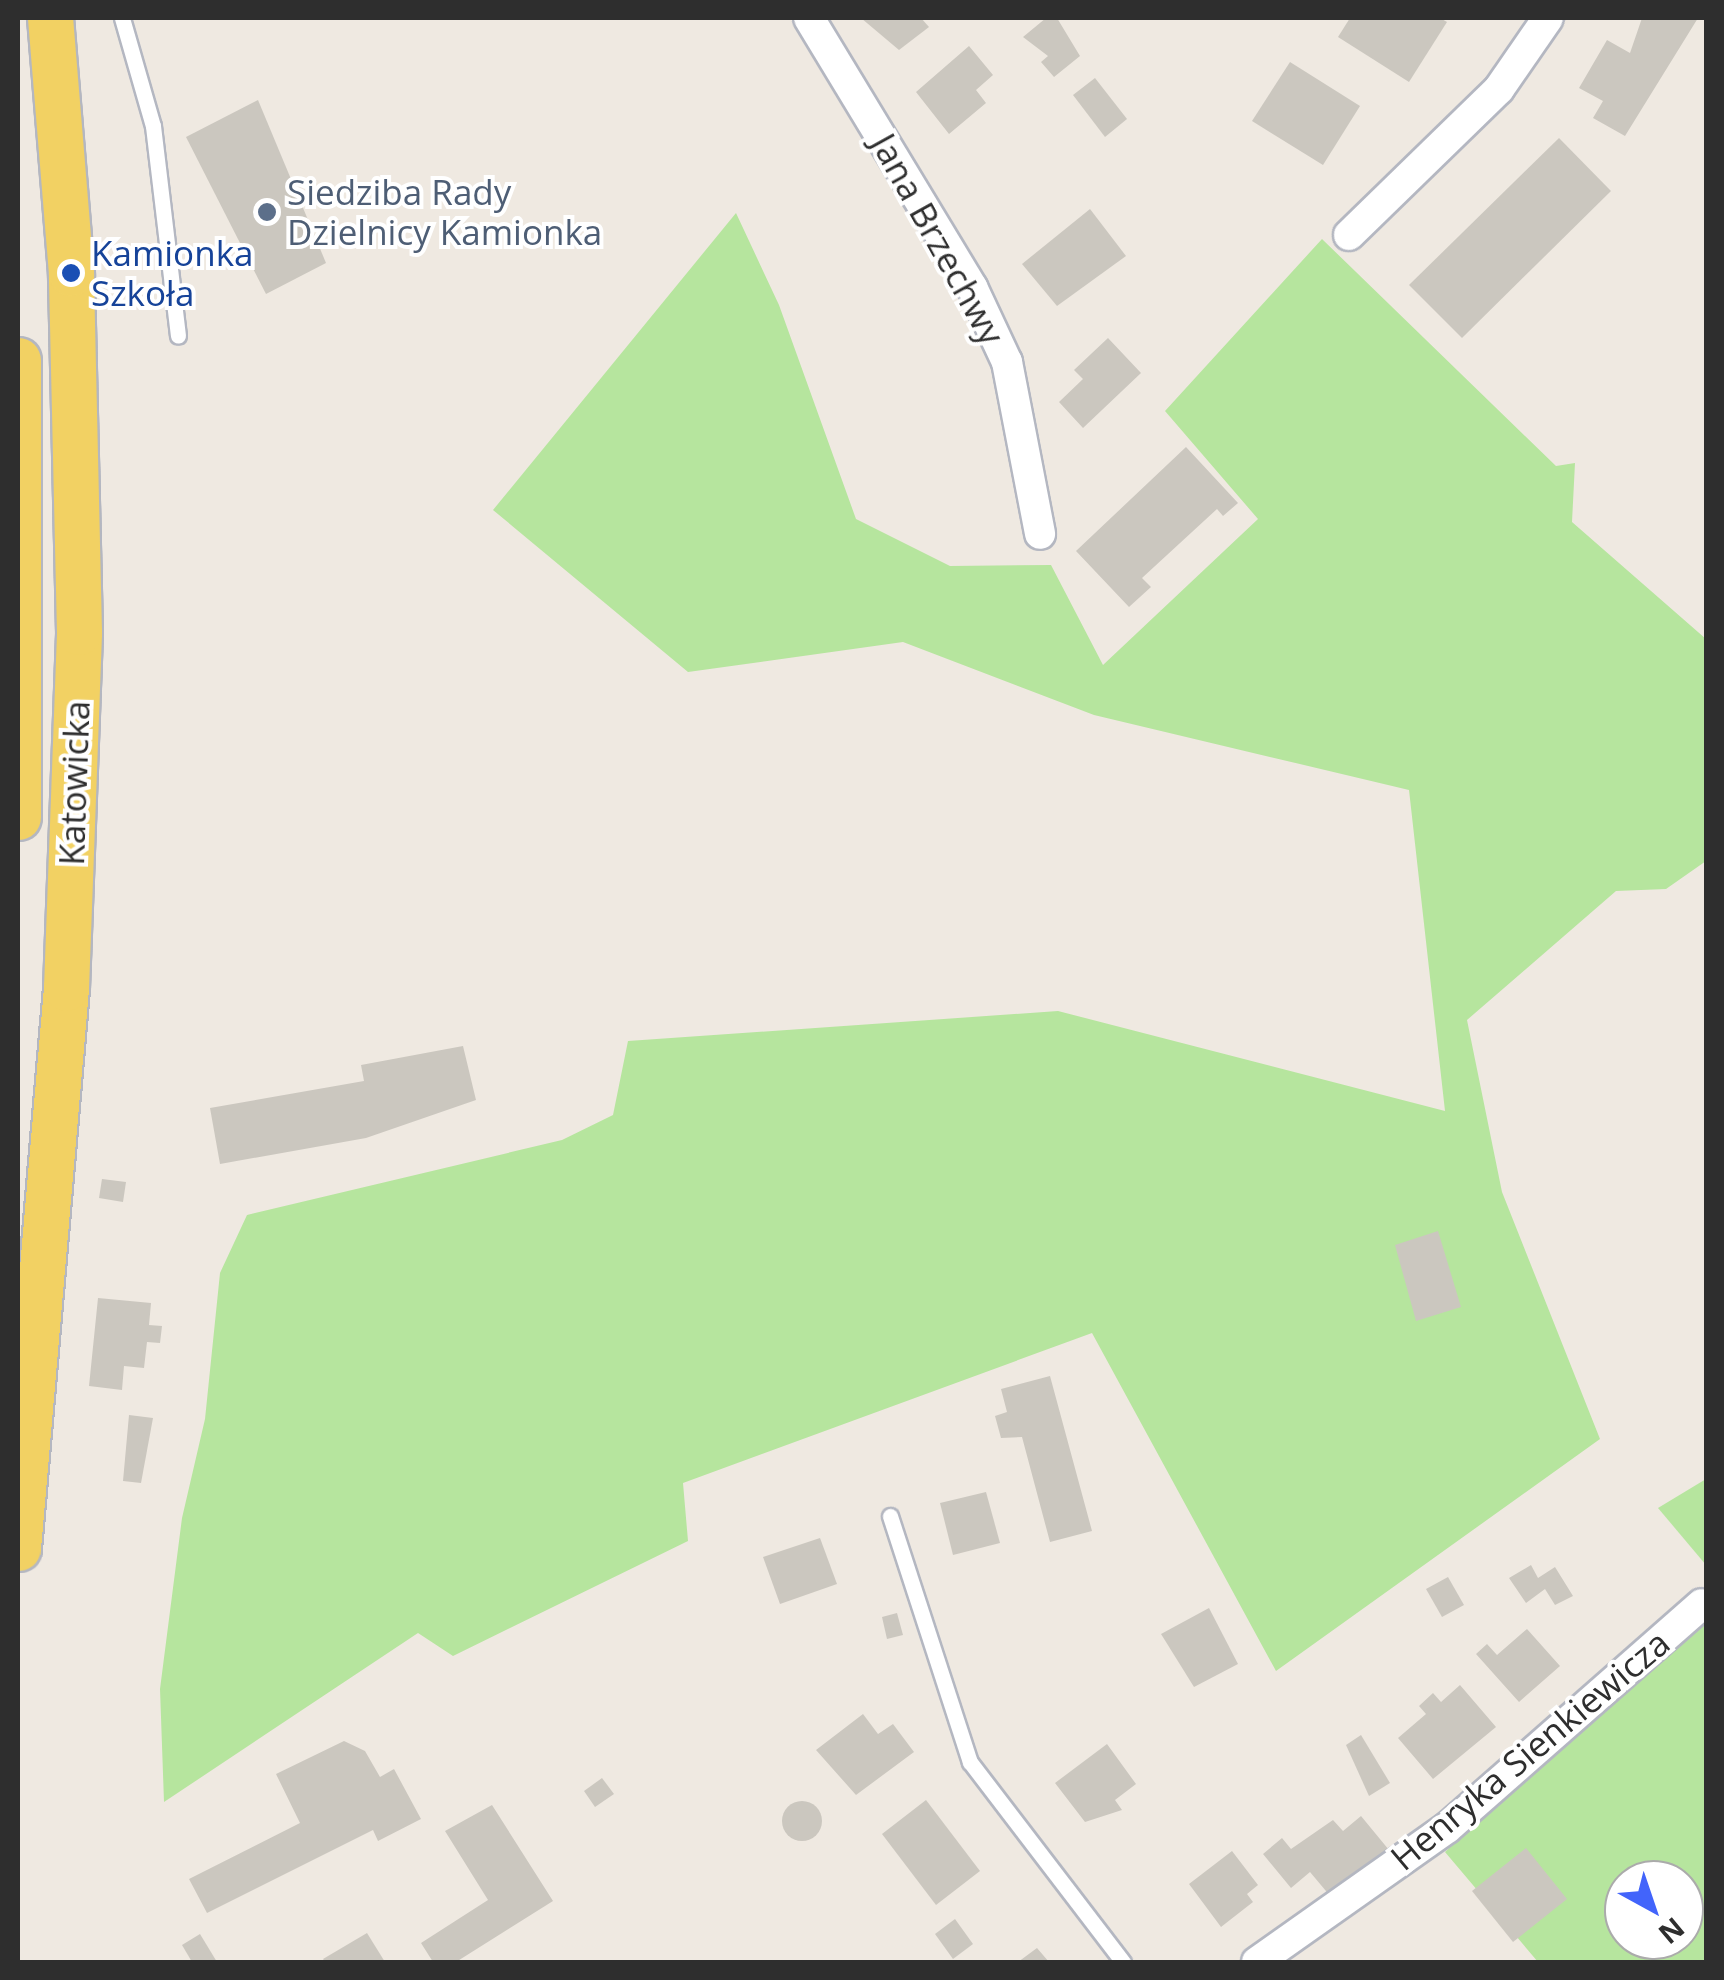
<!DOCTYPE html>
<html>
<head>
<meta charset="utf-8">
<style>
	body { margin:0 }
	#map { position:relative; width:1724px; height:1980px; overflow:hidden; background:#efe9e1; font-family:"Open Sans",sans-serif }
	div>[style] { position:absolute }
	.green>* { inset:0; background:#b6e59e }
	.building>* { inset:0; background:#cbc7bf }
	.round { border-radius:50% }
	.roads { filter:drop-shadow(2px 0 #b4b7c1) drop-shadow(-2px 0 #b4b7c1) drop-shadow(0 2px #b4b7c1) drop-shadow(0 -2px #b4b7c1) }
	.service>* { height:15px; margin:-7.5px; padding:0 7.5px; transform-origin:7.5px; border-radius:7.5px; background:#fff }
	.minor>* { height:30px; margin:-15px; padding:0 15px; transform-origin:15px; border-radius:15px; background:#fff }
	.primary>* { height:45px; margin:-22.5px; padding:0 22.5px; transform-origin:22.5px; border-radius:22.5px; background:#f2d163 }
	.dots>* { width:28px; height:28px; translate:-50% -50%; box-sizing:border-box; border:5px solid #fff; border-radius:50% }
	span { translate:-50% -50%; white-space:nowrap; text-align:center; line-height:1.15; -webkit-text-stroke:8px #fff; paint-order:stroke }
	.service-label { font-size:35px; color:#4e5e75 }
	.left { translate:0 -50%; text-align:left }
	.street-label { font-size:35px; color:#2e2e2e }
	.transit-label { font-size:35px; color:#164399 }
	.frame { position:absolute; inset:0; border:20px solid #2e2e2e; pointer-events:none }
	.north { position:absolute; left:1604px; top:1860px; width:100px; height:100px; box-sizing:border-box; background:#fff; border:2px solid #ababab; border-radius:50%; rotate:140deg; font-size:28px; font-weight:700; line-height:40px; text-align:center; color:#2e2e2e }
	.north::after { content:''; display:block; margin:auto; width:35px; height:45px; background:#4264fb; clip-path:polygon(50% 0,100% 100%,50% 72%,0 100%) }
</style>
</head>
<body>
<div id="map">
	<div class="green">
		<i style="clip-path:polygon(736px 213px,779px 305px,856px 519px,950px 566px,1051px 565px,1103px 665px,1258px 519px,1165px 411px,1322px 239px,1556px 466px,1575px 463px,1572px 522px,1706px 639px,1706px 861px,1666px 889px,1616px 891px,1467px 1020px,1502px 1192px,1600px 1439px,1276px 1671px,1092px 1333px,683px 1483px,688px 1541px,453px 1656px,418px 1633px,164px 1802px,160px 1689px,182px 1518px,205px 1419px,220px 1273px,247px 1215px,562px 1140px,613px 1115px,628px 1041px,1058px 1011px,1445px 1111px,1409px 790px,1094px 715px,903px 642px,688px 672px,493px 510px)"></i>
		<i style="clip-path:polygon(1706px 1479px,1706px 1565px,1658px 1508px)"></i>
		<i style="clip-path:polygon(evenodd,1706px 1594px,1706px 1962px,1538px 1962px,1445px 1852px,1706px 1594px,1624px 1880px,1684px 1880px,1684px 1940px,1624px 1940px,1624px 1880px)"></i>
	</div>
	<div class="building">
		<i style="clip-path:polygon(861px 18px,921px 18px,929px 27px,899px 50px)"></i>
		<i style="clip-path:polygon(1046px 18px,1057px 18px,1080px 56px,1054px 77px,1041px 62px,1048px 56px,1023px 37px)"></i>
		<i style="clip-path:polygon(1350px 18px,1440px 18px,1447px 22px,1409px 82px,1338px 37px)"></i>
		<i style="clip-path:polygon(1642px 18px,1698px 18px,1625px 136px,1593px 118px,1603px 101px,1579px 88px,1607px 40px,1630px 53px)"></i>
		<i style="clip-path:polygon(969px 46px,993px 75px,976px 90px,986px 103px,949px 134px,916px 92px)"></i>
		<i style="clip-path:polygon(1290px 62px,1360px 106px,1323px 165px,1252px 121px)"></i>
		<i style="clip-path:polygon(1095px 78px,1127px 119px,1105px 137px,1073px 95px)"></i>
		<i style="clip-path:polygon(258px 100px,326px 263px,266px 294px,186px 137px)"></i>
		<i style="clip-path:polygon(1559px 138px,1611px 191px,1462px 338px,1409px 285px)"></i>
		<i style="clip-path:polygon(1090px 209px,1126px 256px,1057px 306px,1022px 264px)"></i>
		<i style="clip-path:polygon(1108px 338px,1141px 373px,1083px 428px,1059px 402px,1083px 379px,1074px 370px)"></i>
		<i style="clip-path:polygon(1186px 447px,1238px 503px,1223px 516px,1217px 509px,1142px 578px,1151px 587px,1129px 607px,1076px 551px)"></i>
		<i style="clip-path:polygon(463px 1046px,476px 1100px,366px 1138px,220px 1164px,210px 1108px,364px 1081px,361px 1065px)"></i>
		<i style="clip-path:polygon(102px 1179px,126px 1182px,123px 1202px,99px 1198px)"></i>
		<i style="clip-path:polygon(1438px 1231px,1461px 1307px,1416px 1321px,1395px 1245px)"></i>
		<i style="clip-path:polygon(98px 1298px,151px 1303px,149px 1325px,162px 1326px,160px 1343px,147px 1342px,144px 1368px,124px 1366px,122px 1390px,89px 1386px)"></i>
		<i style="clip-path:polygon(1050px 1376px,1092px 1531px,1050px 1542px,1022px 1437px,1001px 1438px,995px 1416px,1007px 1412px,1001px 1389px)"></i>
		<i style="clip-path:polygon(129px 1415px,153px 1418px,141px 1483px,123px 1481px)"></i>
		<i style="clip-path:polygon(986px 1492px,1000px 1543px,953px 1555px,940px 1503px)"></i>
		<i style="clip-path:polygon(820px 1538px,837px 1584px,780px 1604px,763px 1557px)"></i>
		<i style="clip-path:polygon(1531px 1565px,1538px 1578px,1555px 1567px,1573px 1596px,1555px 1605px,1545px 1589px,1526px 1603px,1509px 1578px)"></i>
		<i style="clip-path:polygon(1448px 1577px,1464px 1605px,1442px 1617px,1426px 1589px)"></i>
		<i style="clip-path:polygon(1209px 1608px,1238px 1664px,1194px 1687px,1161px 1634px)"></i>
		<i style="clip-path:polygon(897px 1613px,903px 1635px,887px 1639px,882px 1617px)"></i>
		<i style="clip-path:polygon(1527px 1629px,1560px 1666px,1519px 1702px,1476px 1654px,1487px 1644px,1497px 1655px)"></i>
		<i style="clip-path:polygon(1460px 1685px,1496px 1727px,1433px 1779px,1398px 1738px,1426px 1714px,1419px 1706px,1433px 1693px,1441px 1702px)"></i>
		<i style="clip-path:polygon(863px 1714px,878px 1734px,893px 1724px,914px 1752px,856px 1795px,816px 1750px)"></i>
		<i style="clip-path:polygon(1361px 1735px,1390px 1783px,1369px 1796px,1346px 1745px)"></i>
		<i style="clip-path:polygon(344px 1741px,365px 1751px,380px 1777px,394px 1769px,421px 1819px,378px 1841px,373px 1830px,207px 1913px,189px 1879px,300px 1823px,276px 1774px)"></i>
		<i style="clip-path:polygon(1107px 1744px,1136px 1784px,1115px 1800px,1122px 1810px,1085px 1822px,1055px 1783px)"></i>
		<i style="clip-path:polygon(602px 1778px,614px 1794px,595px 1807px,584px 1791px)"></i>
		<i style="clip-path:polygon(926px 1800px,980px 1871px,936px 1905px,882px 1834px)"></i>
		<i class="round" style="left:782px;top:1801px;width:40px;height:40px"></i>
		<i style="clip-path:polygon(492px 1805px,553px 1901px,456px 1962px,433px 1962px,421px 1943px,488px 1900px,445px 1831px)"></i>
		<i style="clip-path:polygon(1361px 1816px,1389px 1850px,1331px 1897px,1310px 1872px,1291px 1888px,1263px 1854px,1282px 1838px,1291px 1849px,1333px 1820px,1343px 1831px)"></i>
		<i style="clip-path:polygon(1526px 1848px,1567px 1899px,1513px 1942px,1472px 1891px)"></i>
		<i style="clip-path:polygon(1232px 1851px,1258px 1885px,1247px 1894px,1253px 1902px,1221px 1927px,1189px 1884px)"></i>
		<i style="clip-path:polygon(955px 1919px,973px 1944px,953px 1959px,935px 1934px)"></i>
		<i style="clip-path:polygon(367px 1933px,385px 1962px,325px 1962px,323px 1959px)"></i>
		<i style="clip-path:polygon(200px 1934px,217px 1962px,192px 1962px,182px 1945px)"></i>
		<i style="clip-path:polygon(1037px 1948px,1049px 1962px,1063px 1962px,1018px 1962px)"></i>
	</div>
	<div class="roads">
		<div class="service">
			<i style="left:122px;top:18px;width:112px;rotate:74deg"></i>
			<i style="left:153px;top:126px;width:211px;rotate:83.2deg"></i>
			<i style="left:890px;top:1516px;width:259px;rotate:72deg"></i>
			<i style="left:970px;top:1762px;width:252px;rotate:52.6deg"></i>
		</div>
		<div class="minor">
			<i style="left:809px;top:18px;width:315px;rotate:58.8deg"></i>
			<i style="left:972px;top:287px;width:83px;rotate:65deg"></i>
			<i style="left:1007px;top:362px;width:175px;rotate:79.1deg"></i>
			<i style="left:1349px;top:235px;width:209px;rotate:-44.2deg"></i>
			<i style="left:1499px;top:89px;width:86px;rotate:-55.4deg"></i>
			<i style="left:1257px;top:1962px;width:232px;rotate:-35.2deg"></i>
			<i style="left:1447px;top:1828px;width:339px;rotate:-41.3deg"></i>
		</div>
		<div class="primary">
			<i style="left:18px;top:360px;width:457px;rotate:90deg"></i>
			<i style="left:18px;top:1548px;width:562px;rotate:-85.1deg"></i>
			<i style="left:66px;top:988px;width:356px;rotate:-87.9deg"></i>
			<i style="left:79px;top:632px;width:359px;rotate:-91.3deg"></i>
			<i style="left:71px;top:273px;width:256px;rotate:-94.7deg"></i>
		</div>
	</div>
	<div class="dots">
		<i style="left:267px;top:212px;background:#5c6f8a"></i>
		<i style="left:71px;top:273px;background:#1a4fb4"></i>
	</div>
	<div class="service-label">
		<span class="left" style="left:287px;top:212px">Siedziba Rady<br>Dzielnicy Kamionka</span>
	</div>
	<div class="street-label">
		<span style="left:938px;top:239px;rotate:61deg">Jana Brzechwy</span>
		<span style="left:74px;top:783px;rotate:-88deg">Katowicka</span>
		<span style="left:1530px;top:1750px;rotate:-40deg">Henryka Sienkiewicza</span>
	</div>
	<div class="transit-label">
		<span class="left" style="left:91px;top:273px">Kamionka<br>Szkoła</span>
	</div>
	<div class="frame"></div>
	<div class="north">N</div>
</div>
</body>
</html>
